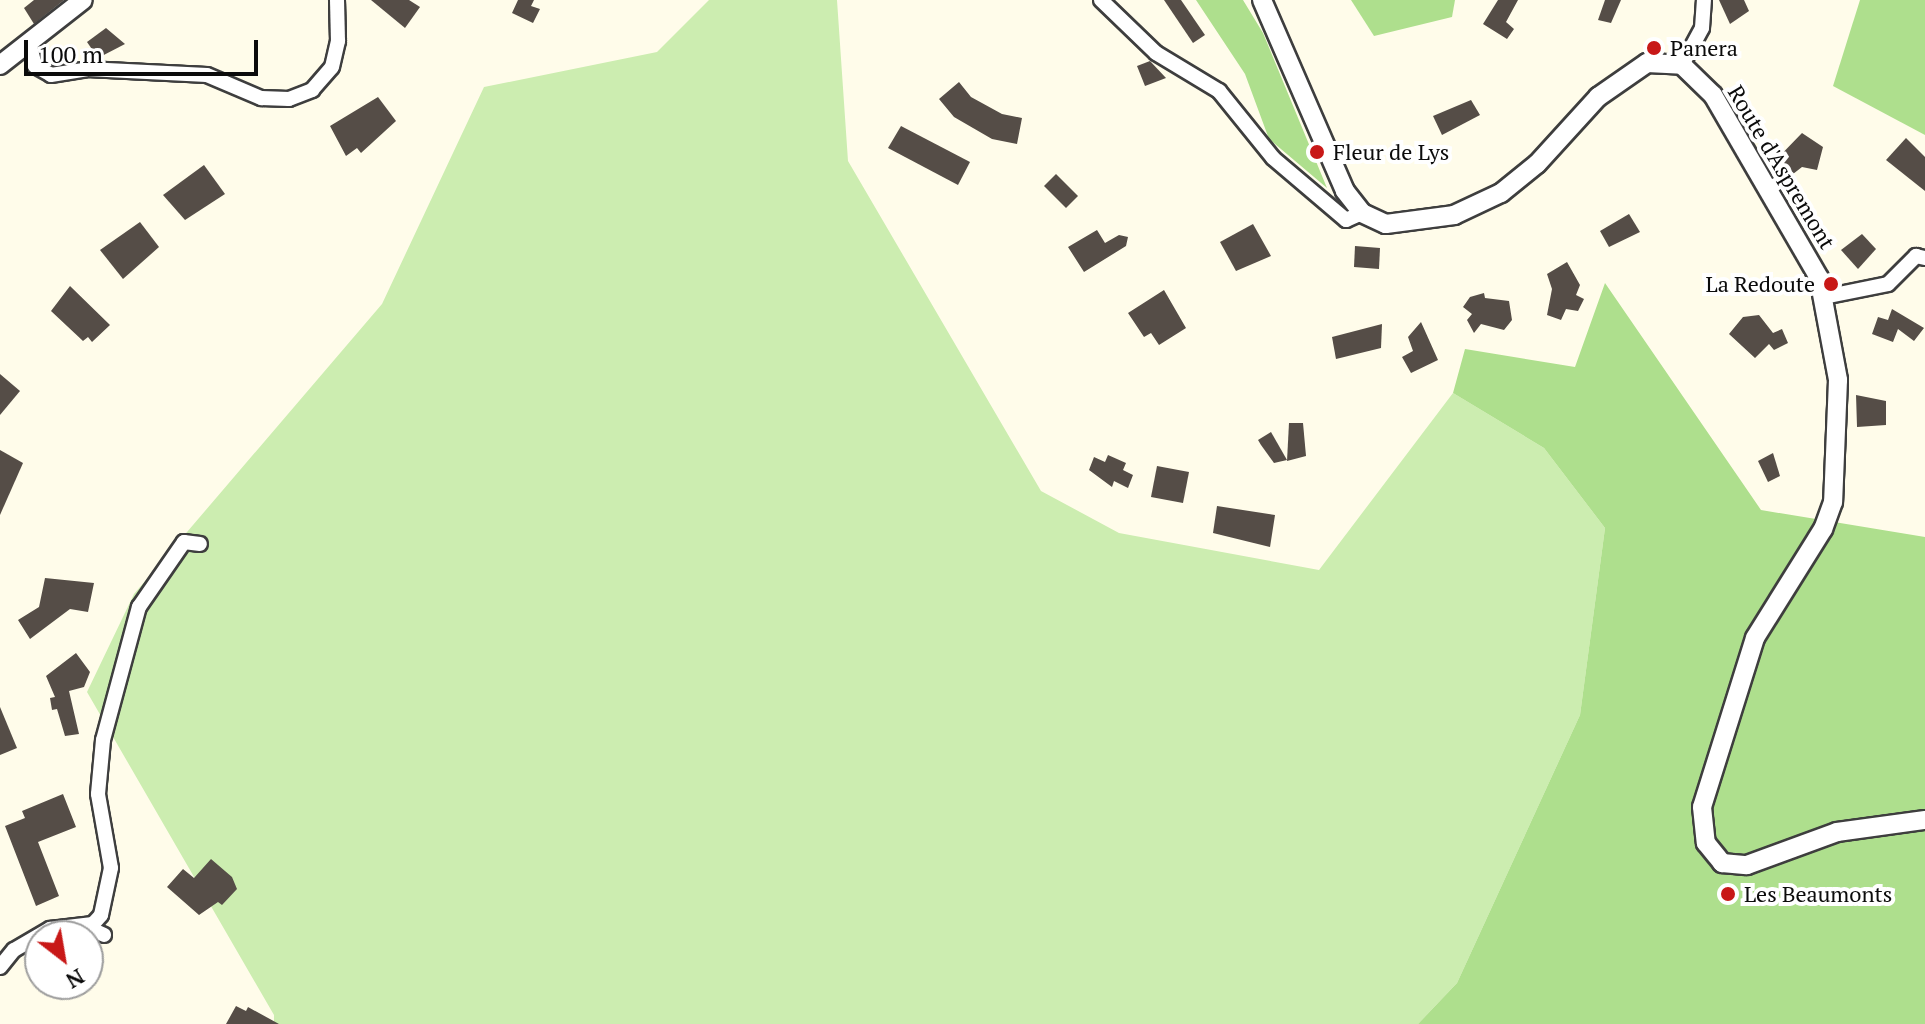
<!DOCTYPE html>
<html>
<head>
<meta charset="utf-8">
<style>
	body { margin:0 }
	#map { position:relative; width:1925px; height:1024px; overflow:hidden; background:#fffcea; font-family:"PT Serif",serif }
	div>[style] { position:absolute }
	.green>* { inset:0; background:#ccedb0 }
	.forest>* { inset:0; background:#aedf8d }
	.building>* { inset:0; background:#554d47 }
	.roads { filter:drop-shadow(2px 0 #3e3e3e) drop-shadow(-2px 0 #3e3e3e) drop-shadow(0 2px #3e3e3e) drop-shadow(0 -2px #3e3e3e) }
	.minor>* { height:14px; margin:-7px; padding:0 7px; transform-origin:7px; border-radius:7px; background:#fff }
	.tertiary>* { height:18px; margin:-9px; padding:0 9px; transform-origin:9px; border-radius:9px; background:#fff }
	.dots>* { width:22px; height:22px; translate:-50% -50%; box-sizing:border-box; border:4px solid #fff; border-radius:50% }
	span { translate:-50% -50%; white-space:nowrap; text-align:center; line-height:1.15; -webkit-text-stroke:8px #fff; paint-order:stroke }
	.poi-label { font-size:22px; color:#0b0b0b }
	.left { translate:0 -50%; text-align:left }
	.right { translate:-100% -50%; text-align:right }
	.street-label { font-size:22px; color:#0b0b0b }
	.north { position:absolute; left:24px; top:920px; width:80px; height:80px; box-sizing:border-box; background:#fff; border:2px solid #9d9d9d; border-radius:50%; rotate:149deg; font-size:22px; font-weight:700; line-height:32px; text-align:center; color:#0b0b0b }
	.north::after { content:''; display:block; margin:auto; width:28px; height:36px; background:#c81817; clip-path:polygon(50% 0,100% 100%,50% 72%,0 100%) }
	.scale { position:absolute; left:24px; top:40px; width:234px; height:36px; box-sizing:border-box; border:4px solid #0b0b0b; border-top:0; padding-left:10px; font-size:24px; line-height:28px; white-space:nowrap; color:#0b0b0b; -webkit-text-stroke:6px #fff; paint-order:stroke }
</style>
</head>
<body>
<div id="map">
	<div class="green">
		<i style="clip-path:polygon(709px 0,837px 0,848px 161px,1041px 491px,1119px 533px,1319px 570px,1453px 393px,1544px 448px,1605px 528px,1580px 715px,1457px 983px,1418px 1024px,274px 1024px,274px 1015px,87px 692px,134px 594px,382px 304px,484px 87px,657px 52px)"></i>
	</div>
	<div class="forest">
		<i style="clip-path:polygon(1196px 0,1243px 0,1263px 33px,1327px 188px,1269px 139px,1245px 74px)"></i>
		<i style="clip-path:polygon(1351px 0,1455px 0,1452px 17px,1374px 36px)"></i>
		<i style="clip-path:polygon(1860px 0,1925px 0,1925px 135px,1833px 86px)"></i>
		<i style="clip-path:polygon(1605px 283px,1761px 510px,1925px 537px,1925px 1024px,1418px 1024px,1457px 983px,1580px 715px,1605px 528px,1544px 448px,1453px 393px,1465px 349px,1575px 367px)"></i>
	</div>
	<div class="building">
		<i style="clip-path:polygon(34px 0,64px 0,34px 24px,24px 8px)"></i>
		<i style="clip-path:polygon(371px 0,409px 0,420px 7px,405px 28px)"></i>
		<i style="clip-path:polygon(518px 0,534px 0,531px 6px,540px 9px,533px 23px,512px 13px)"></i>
		<i style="clip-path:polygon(1164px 0,1181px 0,1205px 35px,1193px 43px)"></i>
		<i style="clip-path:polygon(1498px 0,1518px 0,1506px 22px,1514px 29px,1507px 39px,1483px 24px)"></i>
		<i style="clip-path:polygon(1605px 0,1621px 0,1611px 23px,1598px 20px)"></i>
		<i style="clip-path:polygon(1719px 0,1744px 0,1749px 11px,1730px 24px)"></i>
		<i style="clip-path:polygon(106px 28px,125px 44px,98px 58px,87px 42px)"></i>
		<i style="clip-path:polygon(1150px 61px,1166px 78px,1145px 86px,1137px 66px)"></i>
		<i style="clip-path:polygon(959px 82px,971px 97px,1002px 114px,1022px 118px,1017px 144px,992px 139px,954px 117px,939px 99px)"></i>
		<i style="clip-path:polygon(378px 97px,396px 121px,361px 153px,357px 148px,346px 156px,330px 126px)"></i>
		<i style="clip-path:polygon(1471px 100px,1480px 115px,1442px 135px,1433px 116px)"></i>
		<i style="clip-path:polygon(901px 126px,970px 162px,958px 185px,888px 148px)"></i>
		<i style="clip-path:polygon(1802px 133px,1823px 147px,1817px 170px,1802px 167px,1784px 181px,1771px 165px)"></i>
		<i style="clip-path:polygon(1906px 138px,1925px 157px,1925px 191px,1886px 160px)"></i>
		<i style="clip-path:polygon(204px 165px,225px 194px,185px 220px,163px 195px)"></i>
		<i style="clip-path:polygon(1056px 174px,1078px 196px,1066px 208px,1044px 186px)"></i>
		<i style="clip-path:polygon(1629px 214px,1640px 232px,1609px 247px,1600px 231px)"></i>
		<i style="clip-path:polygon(140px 222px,159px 247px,123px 279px,100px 250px)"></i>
		<i style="clip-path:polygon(1253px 224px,1271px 256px,1236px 271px,1220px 242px)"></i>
		<i style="clip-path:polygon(1097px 230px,1105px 243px,1119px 235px,1128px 237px,1126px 246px,1084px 272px,1068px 247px)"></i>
		<i style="clip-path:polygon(1862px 234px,1876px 249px,1858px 269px,1841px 250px)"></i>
		<i style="clip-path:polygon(1355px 246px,1380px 248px,1379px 269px,1354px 267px)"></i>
		<i style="clip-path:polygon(1567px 262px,1580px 285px,1576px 295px,1584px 299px,1578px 311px,1566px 309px,1561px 320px,1547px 315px,1552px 289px,1547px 274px)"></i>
		<i style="clip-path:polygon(70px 286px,110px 325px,92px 342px,88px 337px,83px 341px,51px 311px)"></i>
		<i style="clip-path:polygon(1164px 290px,1186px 328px,1159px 345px,1151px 333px,1144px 337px,1128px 313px)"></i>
		<i style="clip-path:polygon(1484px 293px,1485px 298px,1509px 301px,1512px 320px,1504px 330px,1481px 324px,1474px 333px,1467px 320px,1472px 314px,1463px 307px,1470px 297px)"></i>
		<i style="clip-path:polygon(1892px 309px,1924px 328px,1914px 341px,1898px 329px,1893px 342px,1872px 334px,1878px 317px,1888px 320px)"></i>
		<i style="clip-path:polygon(1759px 315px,1773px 333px,1782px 329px,1788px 343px,1774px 350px,1769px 344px,1755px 358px,1729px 334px,1743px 317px)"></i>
		<i style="clip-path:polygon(1421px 322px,1438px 360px,1411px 373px,1402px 357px,1413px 351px,1408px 337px)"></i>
		<i style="clip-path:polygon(1382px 324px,1381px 348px,1336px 359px,1332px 337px)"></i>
		<i style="clip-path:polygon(0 374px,20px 391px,0 415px)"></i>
		<i style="clip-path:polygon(1856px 395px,1886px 401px,1886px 425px,1857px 427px)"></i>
		<i style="clip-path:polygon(1289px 423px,1303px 423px,1306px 456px,1287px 461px)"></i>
		<i style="clip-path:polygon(1271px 432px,1287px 460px,1274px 463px,1261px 445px,1258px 440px)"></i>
		<i style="clip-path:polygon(0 450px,23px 463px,0 515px)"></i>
		<i style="clip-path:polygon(1773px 453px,1780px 476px,1768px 482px,1758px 461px)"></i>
		<i style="clip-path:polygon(1108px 455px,1126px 463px,1123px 470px,1133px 475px,1128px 488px,1114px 481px,1112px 487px,1089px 470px,1094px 457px,1105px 462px)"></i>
		<i style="clip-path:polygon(1157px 466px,1189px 472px,1183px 503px,1151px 497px)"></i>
		<i style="clip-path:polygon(1217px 506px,1275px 515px,1270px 547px,1213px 533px)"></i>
		<i style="clip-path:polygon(45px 578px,94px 583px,88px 612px,70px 609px,30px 639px,18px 620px,39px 607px)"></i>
		<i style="clip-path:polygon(76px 653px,90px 672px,84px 687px,69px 691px,79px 734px,65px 736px,57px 709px,52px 710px,50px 698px,55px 697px,46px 676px)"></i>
		<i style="clip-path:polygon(0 707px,17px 748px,0 755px)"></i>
		<i style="clip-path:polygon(63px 794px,76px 827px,38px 842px,59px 896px,36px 906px,5px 826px,25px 818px,22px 811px)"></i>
		<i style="clip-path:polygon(211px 859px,232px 877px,237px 889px,222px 905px,218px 902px,199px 915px,167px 887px,183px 869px,194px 878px)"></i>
		<i style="clip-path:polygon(236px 1006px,246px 1011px,248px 1007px,279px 1024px,226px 1024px)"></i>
	</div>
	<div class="roads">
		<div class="minor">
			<i style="left:1101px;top:0;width:76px;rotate:43.9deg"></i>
			<i style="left:1156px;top:53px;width:74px;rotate:31.1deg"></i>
			<i style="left:1219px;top:91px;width:86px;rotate:51.1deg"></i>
			<i style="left:1273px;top:158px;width:96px;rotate:40.3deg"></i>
			<i style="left:1346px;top:220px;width:17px;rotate:-24deg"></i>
			<i style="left:29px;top:42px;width:25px;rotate:76deg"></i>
			<i style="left:35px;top:66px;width:18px;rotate:29deg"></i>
			<i style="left:51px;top:75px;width:36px;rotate:-9deg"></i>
			<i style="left:87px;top:69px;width:120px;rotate:2.9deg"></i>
			<i style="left:207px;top:75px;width:59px;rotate:23.1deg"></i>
			<i style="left:261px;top:98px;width:28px;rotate:2deg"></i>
			<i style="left:289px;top:99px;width:25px;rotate:-21deg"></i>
			<i style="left:312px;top:90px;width:30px;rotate:-49deg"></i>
			<i style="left:332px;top:67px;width:27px;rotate:-77deg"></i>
			<i style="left:338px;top:41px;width:41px;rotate:-91.4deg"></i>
			<i style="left:1682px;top:65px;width:42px;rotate:-61.6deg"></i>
			<i style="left:1702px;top:28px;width:28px;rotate:-86deg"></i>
			<i style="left:1824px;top:297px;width:65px;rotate:-11.5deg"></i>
			<i style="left:1888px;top:284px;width:40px;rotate:-45deg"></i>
			<i style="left:1916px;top:256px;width:9px;rotate:13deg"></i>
			<i style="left:84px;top:926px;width:22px;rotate:24deg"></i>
			<i style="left:0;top:967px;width:22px;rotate:-51deg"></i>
			<i style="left:14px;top:950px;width:42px;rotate:-30.3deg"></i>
			<i style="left:50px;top:929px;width:43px;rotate:-6.6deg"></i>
			<i style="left:93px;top:924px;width:12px;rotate:-48deg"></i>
			<i style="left:101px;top:915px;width:48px;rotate:-78deg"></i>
			<i style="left:111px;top:868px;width:75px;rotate:-100deg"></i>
			<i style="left:98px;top:794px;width:54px;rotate:-84.7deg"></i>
			<i style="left:103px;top:740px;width:138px;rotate:-74.9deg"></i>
			<i style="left:139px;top:607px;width:79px;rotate:-55.3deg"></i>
			<i style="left:184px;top:542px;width:16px;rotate:7deg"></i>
		</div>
		<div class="tertiary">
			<i style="left:1262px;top:0;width:208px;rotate:66.5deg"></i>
			<i style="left:1345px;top:191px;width:28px;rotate:52deg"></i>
			<i style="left:1362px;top:213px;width:26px;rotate:25deg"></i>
			<i style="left:1386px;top:224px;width:69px;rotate:-7.5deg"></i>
			<i style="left:1454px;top:215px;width:52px;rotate:-25.1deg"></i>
			<i style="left:1501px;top:193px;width:46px;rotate:-38.9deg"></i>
			<i style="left:1537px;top:164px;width:91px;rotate:-47.7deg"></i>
			<i style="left:1598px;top:97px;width:60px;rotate:-34.8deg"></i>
			<i style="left:1647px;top:63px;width:35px;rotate:3deg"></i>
			<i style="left:1682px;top:65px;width:43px;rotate:44.1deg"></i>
			<i style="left:1713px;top:95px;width:211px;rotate:59.9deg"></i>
			<i style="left:1819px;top:278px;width:104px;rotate:79.4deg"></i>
			<i style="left:1838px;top:380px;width:122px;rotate:92.3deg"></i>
			<i style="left:1833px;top:502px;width:29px;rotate:110deg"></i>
			<i style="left:1823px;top:529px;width:128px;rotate:122deg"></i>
			<i style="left:1755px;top:638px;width:177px;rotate:107.4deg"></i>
			<i style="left:1702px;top:807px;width:36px;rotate:84deg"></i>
			<i style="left:1706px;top:843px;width:26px;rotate:51deg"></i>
			<i style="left:1722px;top:863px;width:25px;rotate:5deg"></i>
			<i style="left:1747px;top:865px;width:96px;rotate:-20.1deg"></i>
			<i style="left:1837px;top:832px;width:89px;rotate:-7.8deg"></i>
			<i style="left:0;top:65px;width:105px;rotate:-38.1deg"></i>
		</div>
	</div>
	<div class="dots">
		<i style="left:1654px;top:48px;background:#c81817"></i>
		<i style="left:1317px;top:152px;background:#c81817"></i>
		<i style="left:1831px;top:284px;background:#c81817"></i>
		<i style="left:1728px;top:894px;background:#c81817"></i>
	</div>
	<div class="poi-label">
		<span class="left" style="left:1670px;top:48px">Panera</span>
		<span class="left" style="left:1333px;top:152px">Fleur de Lys</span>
		<span class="right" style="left:1815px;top:284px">La Redoute</span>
		<span class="left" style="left:1744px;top:894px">Les Beaumonts</span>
	</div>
	<div class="street-label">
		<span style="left:1782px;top:167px;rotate:59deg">Route d'Aspremont</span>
	</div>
	<div class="north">N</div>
	<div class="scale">100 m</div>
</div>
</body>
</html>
